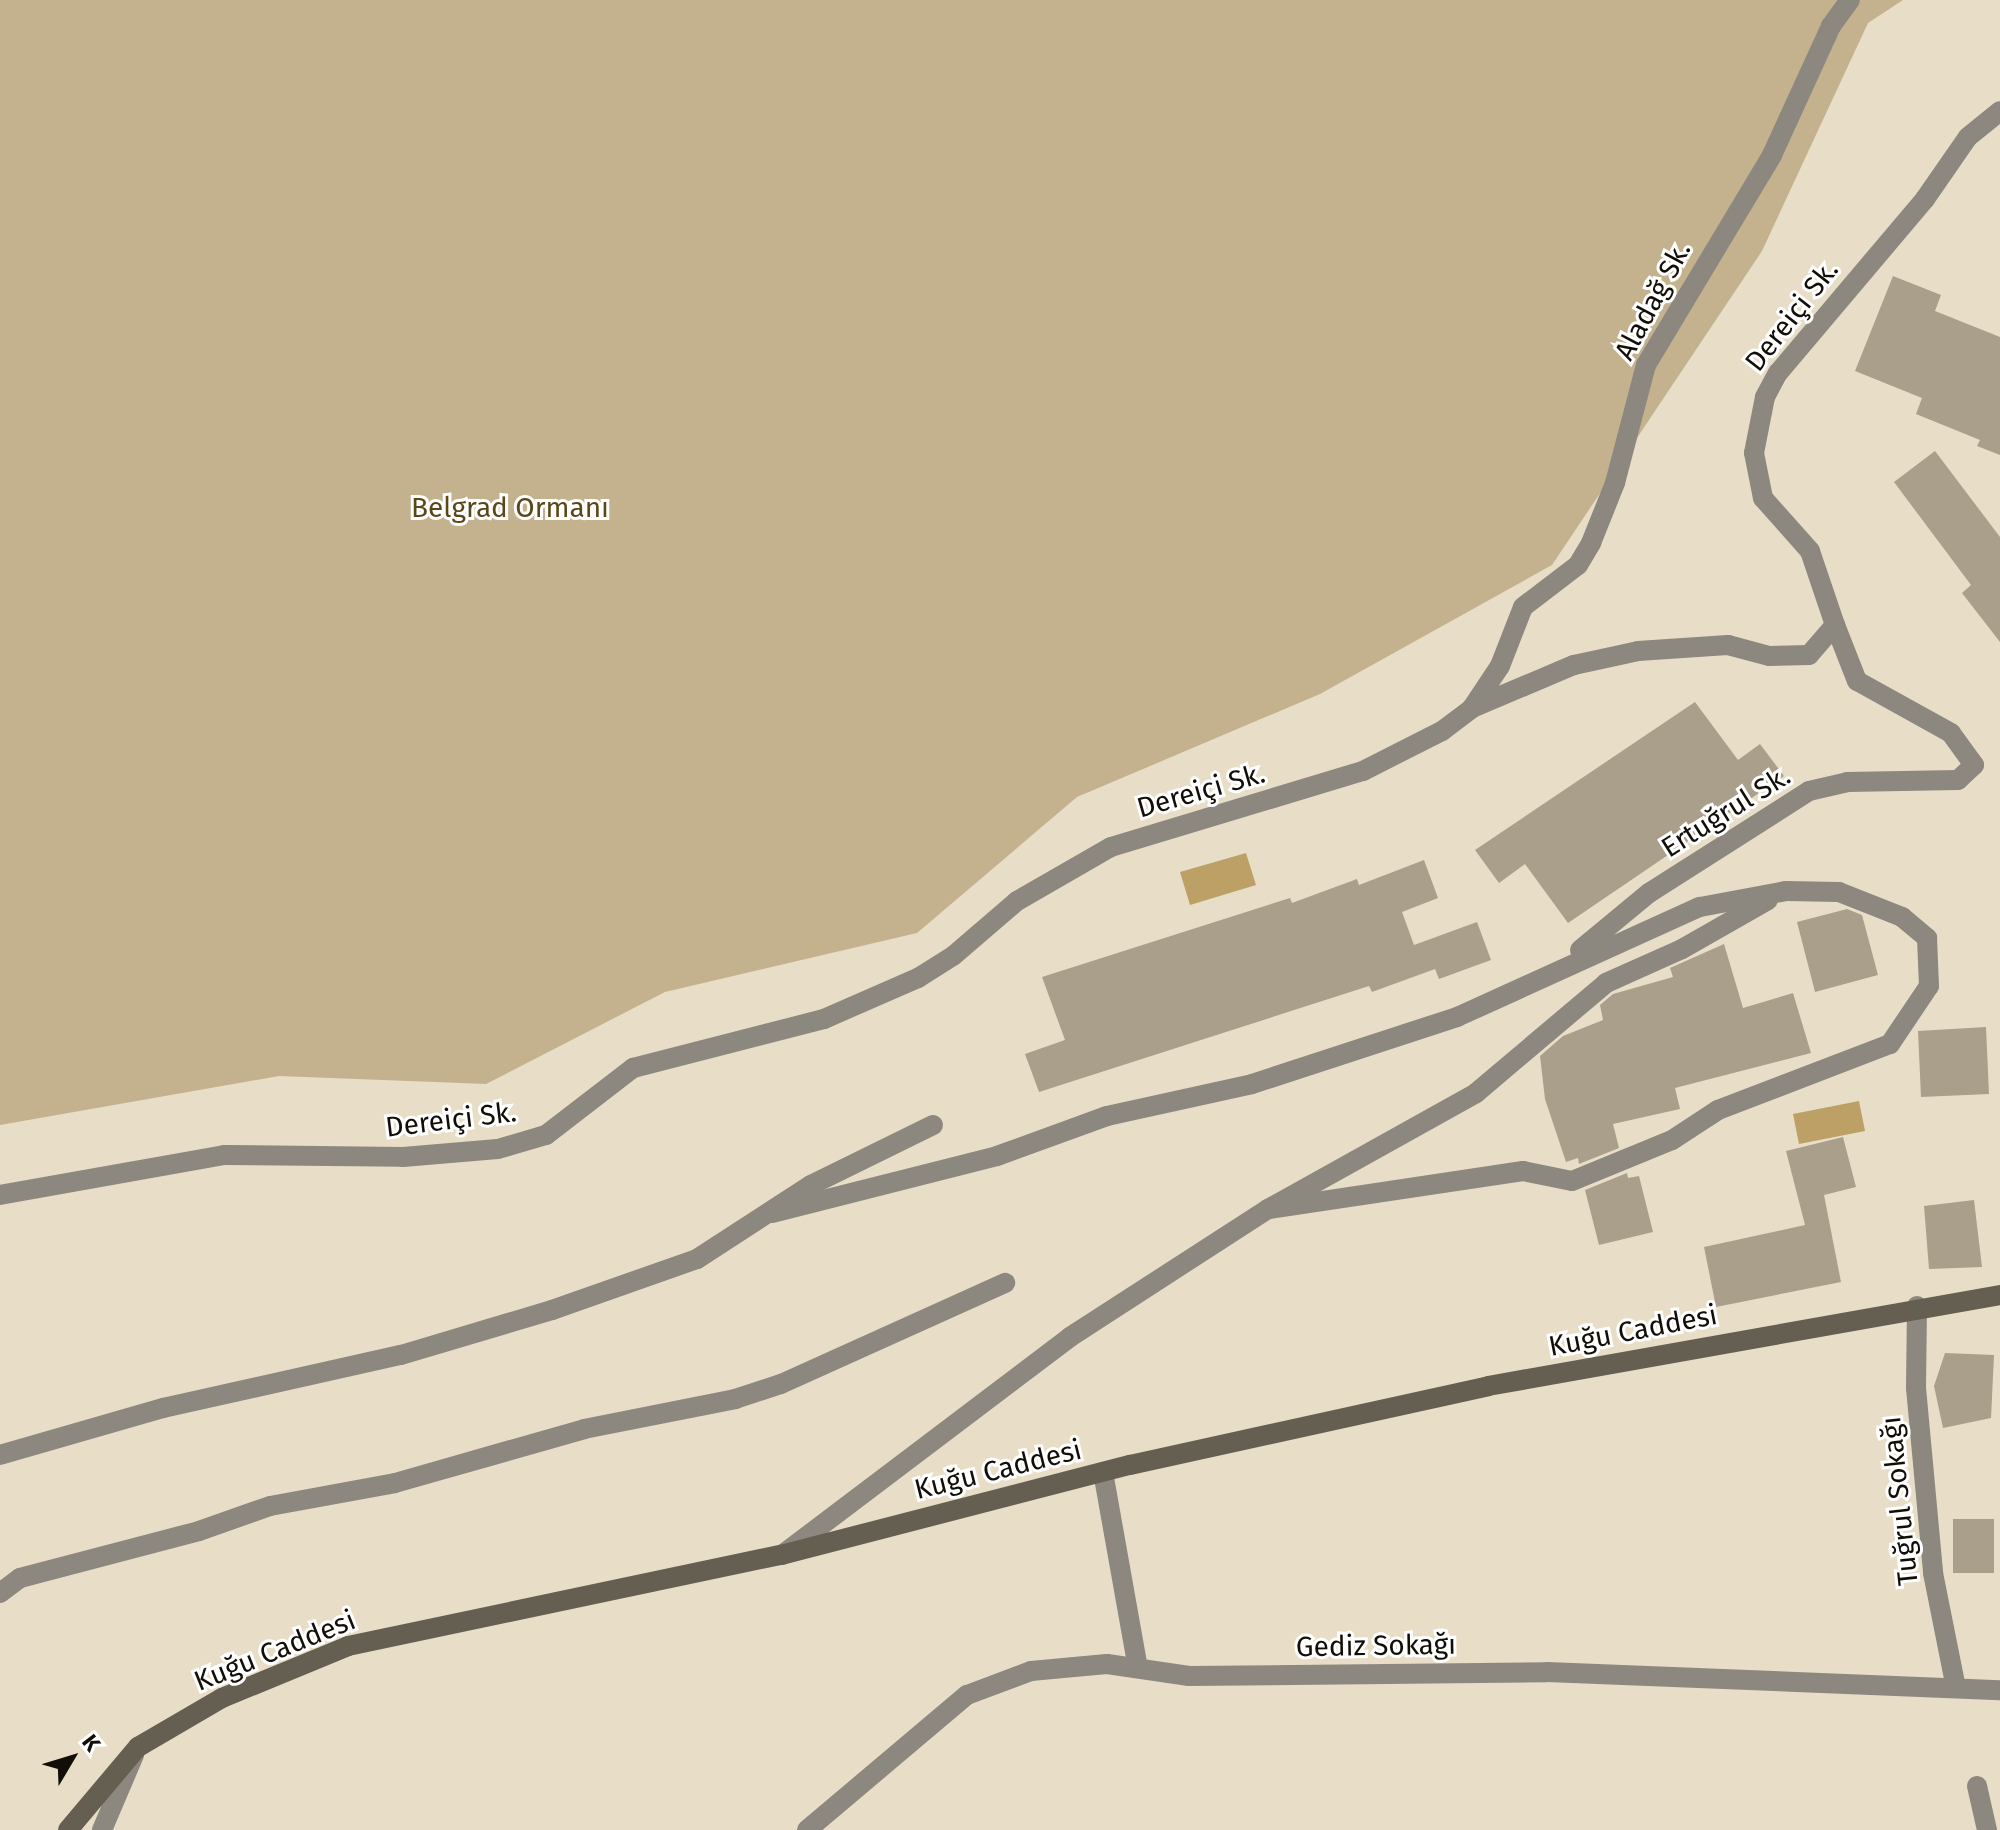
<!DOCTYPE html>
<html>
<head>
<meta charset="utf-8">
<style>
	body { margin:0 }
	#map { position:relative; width:2000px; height:1830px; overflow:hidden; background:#e8ddc7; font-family:"Fira Sans",sans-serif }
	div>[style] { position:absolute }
	.green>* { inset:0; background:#c4b28f }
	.water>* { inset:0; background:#bda065 }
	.building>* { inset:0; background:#aa9f8b }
	.street>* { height:20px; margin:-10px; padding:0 10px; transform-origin:10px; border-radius:10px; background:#8c887f }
	.secondary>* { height:20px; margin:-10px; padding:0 10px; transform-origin:10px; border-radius:10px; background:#655f52 }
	span { translate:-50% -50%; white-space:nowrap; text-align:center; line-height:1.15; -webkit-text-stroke:6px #fff; paint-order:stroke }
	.street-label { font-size:28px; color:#110e07 }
	.park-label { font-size:28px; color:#5a4617 }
	.north { position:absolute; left:32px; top:1718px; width:80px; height:80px; -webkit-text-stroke:6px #fff; paint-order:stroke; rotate:52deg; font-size:22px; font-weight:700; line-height:32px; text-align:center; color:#110e07 }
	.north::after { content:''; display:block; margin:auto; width:28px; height:36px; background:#110e07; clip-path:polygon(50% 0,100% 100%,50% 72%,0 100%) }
</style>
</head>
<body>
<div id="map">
	<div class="green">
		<i style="clip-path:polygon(0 0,1903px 0,1868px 23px,1762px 251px,1552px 565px,1320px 694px,1077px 797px,917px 933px,665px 992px,486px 1084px,279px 1076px,0 1125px)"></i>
	</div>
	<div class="water">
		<i style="clip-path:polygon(1246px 853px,1256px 885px,1190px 905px,1180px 872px)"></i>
		<i style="clip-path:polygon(1859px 1101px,1865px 1131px,1799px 1144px,1793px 1114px)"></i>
	</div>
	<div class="building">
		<i style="clip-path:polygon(1893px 276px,1941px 295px,1935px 311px,2000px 337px,2000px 455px,1977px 446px,1980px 440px,1916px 414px,1922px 398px,1855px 371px)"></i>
		<i style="clip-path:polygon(1935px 451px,2000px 537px,2000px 642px,1962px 593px,1971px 585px,1894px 482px)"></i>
		<i style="clip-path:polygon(1695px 702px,1738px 760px,1760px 744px,1784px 776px,1568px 923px,1525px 864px,1499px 883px,1475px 850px)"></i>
		<i style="clip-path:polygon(1424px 860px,1438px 898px,1402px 912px,1414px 945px,1477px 922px,1491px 960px,1439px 979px,1435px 969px,1372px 992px,1369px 986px,1039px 1092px,1025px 1054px,1065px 1040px,1042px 977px,1290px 898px,1292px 903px,1357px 879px,1359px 885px)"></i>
		<i style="clip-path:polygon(1847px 909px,1862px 915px,1878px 975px,1815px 992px,1797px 922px)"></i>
		<i style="clip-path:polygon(1724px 944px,1743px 1008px,1793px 993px,1811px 1053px,1675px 1088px,1680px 1109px,1613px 1124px,1619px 1148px,1579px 1164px,1578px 1158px,1566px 1162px,1545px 1099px,1540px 1056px,1563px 1036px,1603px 1020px,1600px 1005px,1613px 994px,1673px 977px,1670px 968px)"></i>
		<i style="clip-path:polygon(1986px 1027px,1989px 1094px,1921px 1097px,1918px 1031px)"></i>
		<i style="clip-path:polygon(1843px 1137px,1856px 1187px,1824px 1195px,1841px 1282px,1716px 1307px,1704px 1247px,1805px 1225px,1786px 1151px)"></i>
		<i style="clip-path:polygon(1627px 1173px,1628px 1178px,1639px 1176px,1653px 1232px,1599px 1245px,1585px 1190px)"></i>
		<i style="clip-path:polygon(1974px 1200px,1982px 1267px,1929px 1269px,1924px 1206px)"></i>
		<i style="clip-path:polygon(1945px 1353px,1994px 1355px,1991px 1418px,1943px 1428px,1934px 1386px)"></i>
		<i style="clip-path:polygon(1953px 1519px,1994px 1519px,1994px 1573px,1953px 1573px)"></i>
	</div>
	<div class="street">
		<i style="left:1472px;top:708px;width:50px;rotate:-56.3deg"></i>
		<i style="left:1500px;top:666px;width:63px;rotate:-68.7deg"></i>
		<i style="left:1523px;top:607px;width:69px;rotate:-37.4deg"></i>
		<i style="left:1578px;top:565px;width:26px;rotate:-59deg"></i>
		<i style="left:1591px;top:543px;width:65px;rotate:-68.2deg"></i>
		<i style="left:1615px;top:483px;width:122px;rotate:-75.3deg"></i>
		<i style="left:1646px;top:365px;width:245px;rotate:-59deg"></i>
		<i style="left:1772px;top:155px;width:142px;rotate:-65.4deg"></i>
		<i style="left:1831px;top:26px;width:32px;rotate:-54deg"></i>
		<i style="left:1580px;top:950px;width:89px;rotate:-39.6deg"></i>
		<i style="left:1649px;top:893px;width:190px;rotate:-32.5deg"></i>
		<i style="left:1809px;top:791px;width:39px;rotate:-13deg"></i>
		<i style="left:1847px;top:782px;width:111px;rotate:-1deg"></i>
		<i style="left:1958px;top:780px;width:22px;rotate:-43deg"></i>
		<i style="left:1974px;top:765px;width:39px;rotate:-126deg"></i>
		<i style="left:1951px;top:733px;width:107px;rotate:-151deg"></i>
		<i style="left:1857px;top:681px;width:60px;rotate:-111.4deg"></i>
		<i style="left:0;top:1195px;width:228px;rotate:-10.1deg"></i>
		<i style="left:224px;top:1155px;width:179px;rotate:0.6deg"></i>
		<i style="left:403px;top:1157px;width:95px;rotate:-4.8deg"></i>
		<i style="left:498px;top:1149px;width:50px;rotate:-16.3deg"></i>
		<i style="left:546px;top:1135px;width:110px;rotate:-37.6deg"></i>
		<i style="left:633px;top:1068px;width:197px;rotate:-14.4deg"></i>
		<i style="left:824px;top:1019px;width:103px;rotate:-23.6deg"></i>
		<i style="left:918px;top:978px;width:41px;rotate:-32.2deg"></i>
		<i style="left:953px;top:956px;width:84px;rotate:-40.7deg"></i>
		<i style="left:1017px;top:901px;width:108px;rotate:-29.9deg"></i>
		<i style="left:1111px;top:847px;width:263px;rotate:-16.8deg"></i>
		<i style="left:1363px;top:771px;width:89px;rotate:-26.9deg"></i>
		<i style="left:1442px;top:731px;width:38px;rotate:-37deg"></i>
		<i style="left:1472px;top:708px;width:111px;rotate:-22.9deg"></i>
		<i style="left:1574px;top:665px;width:66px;rotate:-12.3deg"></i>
		<i style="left:1638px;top:651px;width:90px;rotate:-3.8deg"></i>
		<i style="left:1728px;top:645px;width:42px;rotate:15deg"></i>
		<i style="left:1769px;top:656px;width:40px;rotate:-1.4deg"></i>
		<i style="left:1809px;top:655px;width:40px;rotate:-49deg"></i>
		<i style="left:1835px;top:625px;width:78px;rotate:-108.7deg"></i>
		<i style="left:1810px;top:551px;width:71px;rotate:-131.6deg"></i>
		<i style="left:1763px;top:498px;width:46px;rotate:-101.3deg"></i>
		<i style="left:1754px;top:453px;width:57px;rotate:-78.9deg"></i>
		<i style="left:1765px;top:397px;width:27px;rotate:-62deg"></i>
		<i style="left:1778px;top:373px;width:228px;rotate:-49.8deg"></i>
		<i style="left:1925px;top:199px;width:75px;rotate:-55.3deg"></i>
		<i style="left:1968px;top:137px;width:41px;rotate:-39.1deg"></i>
		<i style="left:772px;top:1213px;width:232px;rotate:-14.2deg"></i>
		<i style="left:997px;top:1156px;width:117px;rotate:-20deg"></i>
		<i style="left:1107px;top:1116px;width:148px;rotate:-12.4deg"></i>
		<i style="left:1252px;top:1084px;width:216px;rotate:-18.1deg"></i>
		<i style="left:1457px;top:1017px;width:267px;rotate:-24.4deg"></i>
		<i style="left:1700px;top:907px;width:87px;rotate:-10.5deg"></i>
		<i style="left:1786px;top:891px;width:53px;rotate:1.1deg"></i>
		<i style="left:1839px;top:892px;width:68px;rotate:21.6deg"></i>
		<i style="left:1902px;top:917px;width:33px;rotate:40deg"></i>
		<i style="left:1927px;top:938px;width:48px;rotate:87.6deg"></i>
		<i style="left:1929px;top:986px;width:70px;rotate:123.9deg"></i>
		<i style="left:1890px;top:1044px;width:184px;rotate:159deg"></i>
		<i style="left:1718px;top:1110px;width:55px;rotate:146.9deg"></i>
		<i style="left:1672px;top:1140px;width:108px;rotate:157.7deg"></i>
		<i style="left:1572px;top:1181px;width:50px;rotate:-168.5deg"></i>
		<i style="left:1523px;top:1171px;width:258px;rotate:171.5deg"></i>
		<i style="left:1917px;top:1306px;width:82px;rotate:90.7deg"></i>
		<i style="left:1916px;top:1388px;width:186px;rotate:84.7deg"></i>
		<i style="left:1933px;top:1573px;width:117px;rotate:78.7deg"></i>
		<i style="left:0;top:1455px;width:170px;rotate:-16.1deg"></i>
		<i style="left:163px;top:1408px;width:244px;rotate:-12.6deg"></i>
		<i style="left:401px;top:1355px;width:158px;rotate:-16.6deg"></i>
		<i style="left:552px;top:1310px;width:154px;rotate:-19.4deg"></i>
		<i style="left:697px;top:1259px;width:136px;rotate:-33deg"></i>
		<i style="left:811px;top:1185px;width:136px;rotate:-26.2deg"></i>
		<i style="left:1103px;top:1472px;width:199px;rotate:79.9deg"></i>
		<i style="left:782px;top:1555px;width:361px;rotate:-37.1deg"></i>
		<i style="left:1070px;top:1337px;width:236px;rotate:-32.9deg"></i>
		<i style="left:1268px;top:1209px;width:238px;rotate:-29.1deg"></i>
		<i style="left:1476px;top:1093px;width:170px;rotate:-40.2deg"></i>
		<i style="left:1606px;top:983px;width:83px;rotate:-24.1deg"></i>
		<i style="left:1682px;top:949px;width:99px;rotate:-29.7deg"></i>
		<i style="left:0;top:1593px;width:25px;rotate:-37deg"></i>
		<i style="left:20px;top:1578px;width:185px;rotate:-14.7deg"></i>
		<i style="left:199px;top:1531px;width:75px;rotate:-19.4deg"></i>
		<i style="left:270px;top:1506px;width:127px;rotate:-10.4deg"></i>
		<i style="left:395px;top:1483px;width:197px;rotate:-15.9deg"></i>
		<i style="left:584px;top:1429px;width:154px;rotate:-11.2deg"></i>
		<i style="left:735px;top:1399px;width:48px;rotate:-18.1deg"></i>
		<i style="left:781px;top:1384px;width:246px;rotate:-24.3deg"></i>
		<i style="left:1977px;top:1786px;width:45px;rotate:77.2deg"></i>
		<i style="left:102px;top:1830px;width:82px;rotate:-66.9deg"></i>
		<i style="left:807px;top:1830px;width:209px;rotate:-40.2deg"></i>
		<i style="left:967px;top:1695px;width:68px;rotate:-20.6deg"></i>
		<i style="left:1031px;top:1671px;width:76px;rotate:-5.3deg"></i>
		<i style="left:1107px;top:1664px;width:83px;rotate:8.3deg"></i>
		<i style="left:1189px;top:1676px;width:358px;rotate:-0.6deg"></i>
		<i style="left:1547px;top:1672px;width:453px;rotate:2.3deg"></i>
	</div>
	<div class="secondary">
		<i style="left:68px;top:1830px;width:109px;rotate:-49.9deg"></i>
		<i style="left:138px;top:1747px;width:97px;rotate:-30.3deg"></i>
		<i style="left:222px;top:1698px;width:136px;rotate:-22.4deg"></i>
		<i style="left:348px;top:1646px;width:442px;rotate:-11.9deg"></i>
		<i style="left:781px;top:1555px;width:360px;rotate:-14.5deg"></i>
		<i style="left:1130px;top:1465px;width:367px;rotate:-12.4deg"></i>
		<i style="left:1488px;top:1386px;width:520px;rotate:-10.08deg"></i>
	</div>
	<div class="street-label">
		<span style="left:1653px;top:301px;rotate:-62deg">Aladağ Sk.</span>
		<span style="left:1792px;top:316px;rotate:-52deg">Dereiçi Sk.</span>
		<span style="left:1201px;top:791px;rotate:-16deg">Dereiçi Sk.</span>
		<span style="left:1726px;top:812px;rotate:-32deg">Ertuğrul Sk.</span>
		<span style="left:451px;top:1120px;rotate:-7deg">Dereiçi Sk.</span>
		<span style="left:1633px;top:1331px;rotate:-11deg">Kuğu Caddesi</span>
		<span style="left:998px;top:1470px;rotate:-14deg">Kuğu Caddesi</span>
		<span style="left:1900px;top:1501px;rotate:-96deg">Tuğrul Sokağı</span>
		<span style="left:1376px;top:1646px;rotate:-1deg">Gediz Sokağı</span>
		<span style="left:275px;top:1651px;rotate:-22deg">Kuğu Caddesi</span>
	</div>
	<div class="park-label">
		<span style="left:510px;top:508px">Belgrad Ormanı</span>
	</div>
	<div class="north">K</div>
</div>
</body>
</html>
